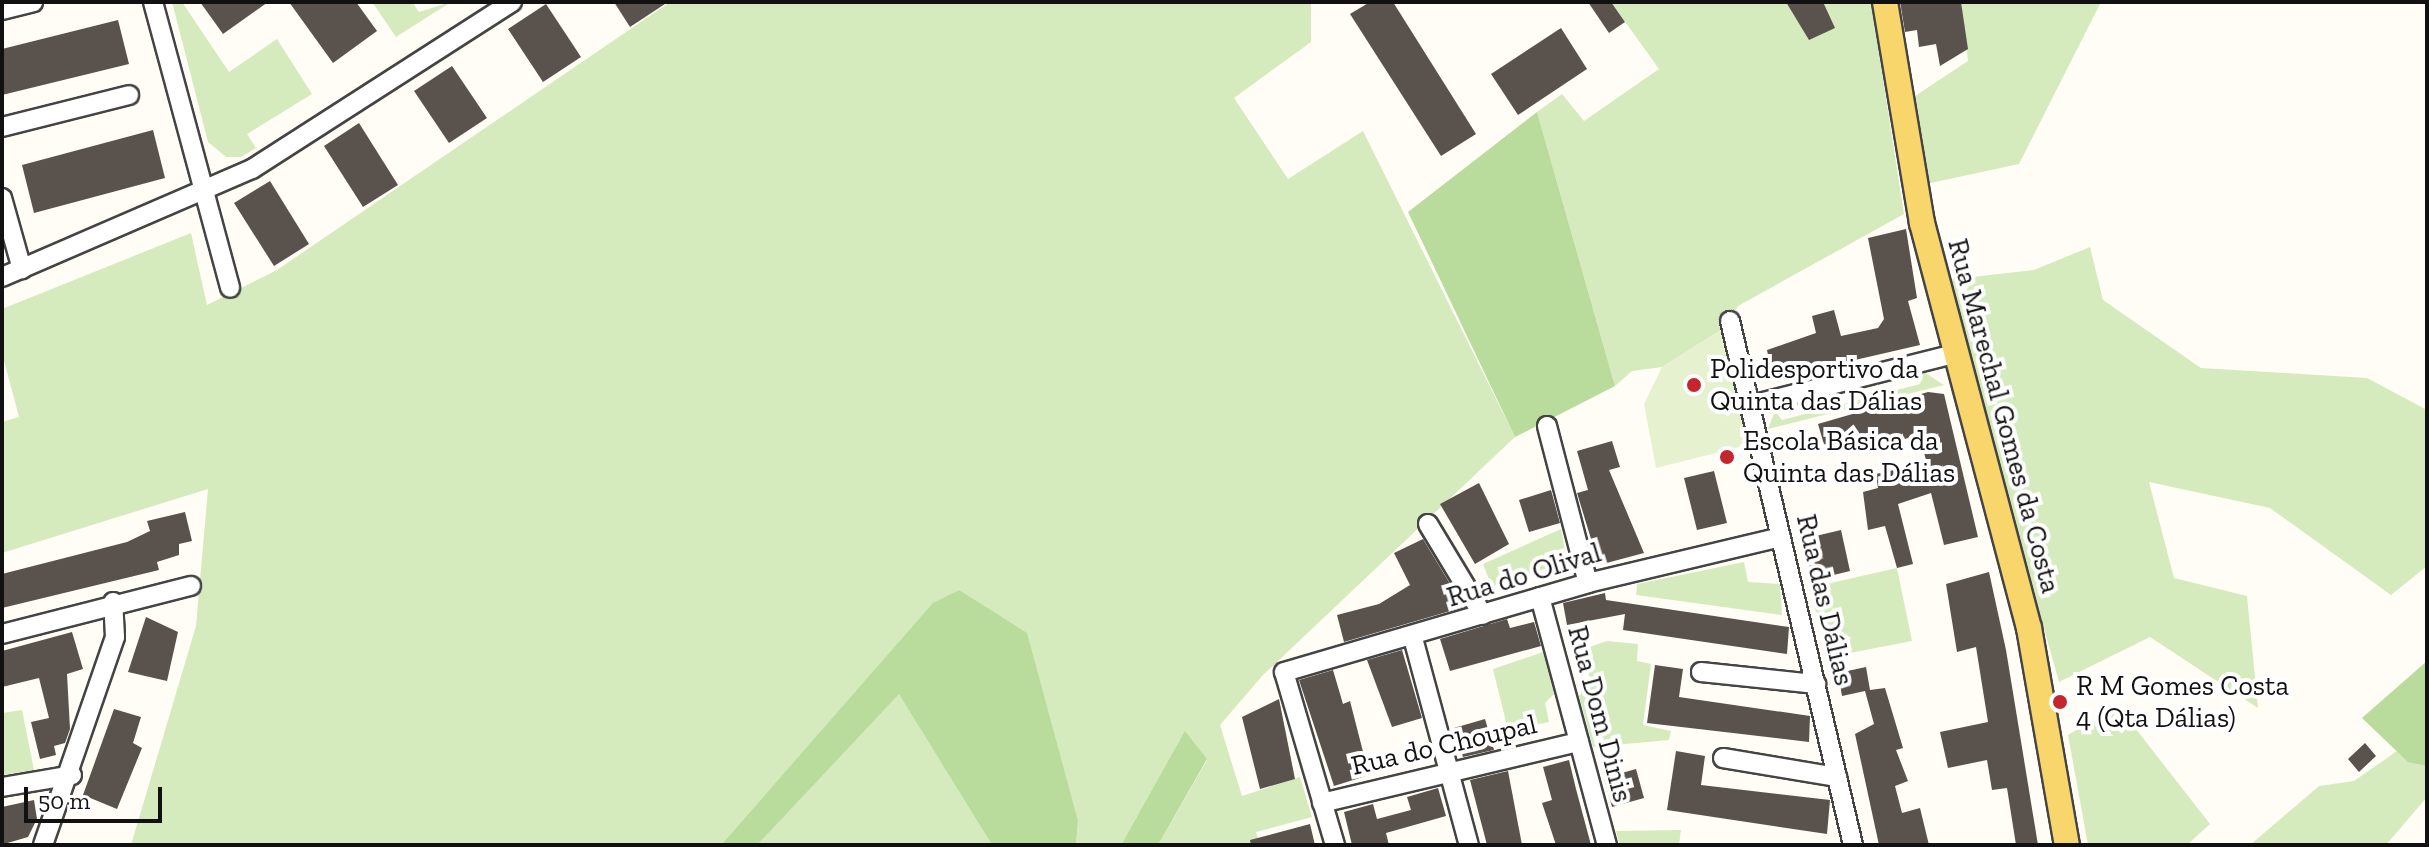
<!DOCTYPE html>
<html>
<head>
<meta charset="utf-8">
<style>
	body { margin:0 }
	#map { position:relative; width:2429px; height:847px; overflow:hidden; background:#fffdf5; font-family:"Zilla Slab",serif }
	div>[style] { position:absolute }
	.green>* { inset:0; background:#d5ebbd }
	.forest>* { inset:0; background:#b9dc9c }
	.pitch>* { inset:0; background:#e6f2cf }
	.building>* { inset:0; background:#5a524d }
	.roads { filter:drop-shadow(2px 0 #444) drop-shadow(-2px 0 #444) drop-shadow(0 2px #444) drop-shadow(0 -2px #444) }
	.minor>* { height:18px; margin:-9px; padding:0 9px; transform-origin:9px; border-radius:9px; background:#fff }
	.major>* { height:24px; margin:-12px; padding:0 12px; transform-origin:12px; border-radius:12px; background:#f9d66b }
	.dots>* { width:22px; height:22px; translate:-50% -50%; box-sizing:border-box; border:4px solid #fff; border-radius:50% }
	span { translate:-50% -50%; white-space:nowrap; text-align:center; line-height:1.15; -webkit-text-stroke:8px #fff; paint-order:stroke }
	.poi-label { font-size:28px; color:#111 }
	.left { translate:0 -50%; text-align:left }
	.street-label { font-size:28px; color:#111 }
	.frame { position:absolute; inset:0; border:4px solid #111; pointer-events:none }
	.scale { position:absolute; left:24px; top:787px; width:138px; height:36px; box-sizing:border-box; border:4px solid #111; border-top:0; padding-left:10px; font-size:24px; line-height:28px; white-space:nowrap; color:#111; -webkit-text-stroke:6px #fff; paint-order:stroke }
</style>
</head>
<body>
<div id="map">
	<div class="green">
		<i style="clip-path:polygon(172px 2px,182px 2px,229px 72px,277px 39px,312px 94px,247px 134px,256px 148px,241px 157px,226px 157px,208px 142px)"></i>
		<i style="clip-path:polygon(372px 2px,412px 2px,419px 12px,451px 2px,396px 37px)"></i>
		<i style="clip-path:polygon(670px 2px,1311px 2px,1311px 42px,1234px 98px,1288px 179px,1363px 131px,1515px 437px,1263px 675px,1220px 725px,1242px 796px,1300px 777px,1312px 817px,1256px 832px,1260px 845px,1158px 845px,1207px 760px,1185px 732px,1121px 845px,1076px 845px,1078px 821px,959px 590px,933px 604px,721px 845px,131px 845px,196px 626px,208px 489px,2px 553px,2px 422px,19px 417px,2px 353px,2px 309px,191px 233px,207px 305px,277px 270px)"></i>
		<i style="clip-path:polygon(1611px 2px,1871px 2px,1904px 214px,1738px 306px,1721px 330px,1662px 367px,1632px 371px,1615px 386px,1537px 112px,1562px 94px,1584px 121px,1659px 69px)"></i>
		<i style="clip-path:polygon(1961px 2px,2101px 2px,2019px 164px,1926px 184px,1912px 98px,1968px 61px)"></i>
		<i style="clip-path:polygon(2090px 247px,2103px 300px,2201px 368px,2367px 378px,2427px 410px,2427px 566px,2391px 595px,2270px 508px,2149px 482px,2174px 578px,2247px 596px,2258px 708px,2150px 637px,2059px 682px,1946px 280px,2034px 270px)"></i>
		<i style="clip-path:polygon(1924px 372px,1944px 385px,1768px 429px,1775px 411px,1782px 420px,1920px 384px)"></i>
		<i style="clip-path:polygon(1561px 529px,1569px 572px,1561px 577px,1553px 566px,1492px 587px,1483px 564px)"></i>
		<i style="clip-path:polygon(1744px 562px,1748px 582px,1780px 584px,1782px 615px,1636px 595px,1637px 584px)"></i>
		<i style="clip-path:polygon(1897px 568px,1912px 641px,1829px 657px,1809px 588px)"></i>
		<i style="clip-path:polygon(1607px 641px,1638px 644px,1637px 661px,1651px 664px,1643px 725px,1671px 731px,1669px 740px,1593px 747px,1579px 696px,1591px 681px,1581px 650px)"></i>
		<i style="clip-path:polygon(1543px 652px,1554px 694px,1545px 703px,1549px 722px,1508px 730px,1493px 669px)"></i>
		<i style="clip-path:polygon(899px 693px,992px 845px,757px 845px,866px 722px)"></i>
		<i style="clip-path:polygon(2118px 706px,2210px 824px,2187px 845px,2088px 845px,2068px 735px)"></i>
		<i style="clip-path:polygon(22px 710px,34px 770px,2px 775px,2px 713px)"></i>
		<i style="clip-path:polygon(2397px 751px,2427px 766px,2427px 797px,2386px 845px,2250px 845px,2319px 786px,2354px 781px)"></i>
		<i style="clip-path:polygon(1681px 830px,1679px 845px,1620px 845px,1616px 831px)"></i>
	</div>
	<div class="forest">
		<i style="clip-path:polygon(1537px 112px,1615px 386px,1515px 437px,1408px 212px)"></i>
		<i style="clip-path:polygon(959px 590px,1027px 633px,1078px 821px,1076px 845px,992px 845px,899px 694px,757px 845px,721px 845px,933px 603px)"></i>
		<i style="clip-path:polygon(2427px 661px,2427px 766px,2408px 762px,2362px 718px)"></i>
		<i style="clip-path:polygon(1185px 731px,1207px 759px,1158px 845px,1121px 845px)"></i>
	</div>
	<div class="pitch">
		<i style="clip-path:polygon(1721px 330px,1748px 445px,1656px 468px,1644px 404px,1662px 367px)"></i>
	</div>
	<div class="building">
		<i style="clip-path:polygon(200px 2px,268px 2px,223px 34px)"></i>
		<i style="clip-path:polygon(289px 2px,356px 2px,377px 31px,333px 63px)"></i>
		<i style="clip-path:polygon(614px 2px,668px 2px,630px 27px)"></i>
		<i style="clip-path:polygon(1370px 2px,1393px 2px,1476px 134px,1441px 156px,1350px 14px)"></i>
		<i style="clip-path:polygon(1588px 2px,1611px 2px,1625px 22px,1609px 33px)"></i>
		<i style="clip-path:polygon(1786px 2px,1823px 2px,1835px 28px,1809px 40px)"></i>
		<i style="clip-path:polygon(1900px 2px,1961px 2px,1968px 49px,1940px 66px,1936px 44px,1919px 47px,1917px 30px,1905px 32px)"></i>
		<i style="clip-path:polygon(546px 4px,581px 57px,543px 82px,508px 29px)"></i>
		<i style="clip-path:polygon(118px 20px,129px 64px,2px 95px,2px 49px)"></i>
		<i style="clip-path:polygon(1561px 28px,1587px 69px,1518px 115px,1491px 74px)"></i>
		<i style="clip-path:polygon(452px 66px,487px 118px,449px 143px,414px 91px)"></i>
		<i style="clip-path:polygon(359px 123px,398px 185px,363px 207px,324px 146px)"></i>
		<i style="clip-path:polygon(153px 130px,165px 178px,34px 213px,22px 165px)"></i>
		<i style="clip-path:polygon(270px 181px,309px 244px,274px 266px,234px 203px)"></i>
		<i style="clip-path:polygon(1906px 229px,1917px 298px,1908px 301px,1920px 345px,1773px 379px,1767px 350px,1816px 333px,1812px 316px,1834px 310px,1841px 336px,1878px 328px,1884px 319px,1868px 238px)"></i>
		<i style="clip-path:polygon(1928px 392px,1944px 394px,1978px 537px,1944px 545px,1931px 493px,1898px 504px,1913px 564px,1897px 568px,1885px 526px,1868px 530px,1863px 492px,1878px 488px,1876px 474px,1894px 470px,1897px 482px,1930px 474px,1919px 435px,1865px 450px,1846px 442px,1825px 448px,1818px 424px)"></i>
		<i style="clip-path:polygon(1612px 441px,1620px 467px,1609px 470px,1644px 553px,1599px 565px,1577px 493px,1588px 490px,1577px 451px)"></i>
		<i style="clip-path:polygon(1714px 471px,1727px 523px,1697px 530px,1684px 478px)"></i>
		<i style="clip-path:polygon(1479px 483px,1509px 544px,1475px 564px,1440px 504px)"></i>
		<i style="clip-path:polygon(1551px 490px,1560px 523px,1529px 532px,1519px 500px)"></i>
		<i style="clip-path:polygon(185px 512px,192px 541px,179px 544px,179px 555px,157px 562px,159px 570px,2px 608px,2px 574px,127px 542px,150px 531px,147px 521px)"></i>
		<i style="clip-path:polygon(1841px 530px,1850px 571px,1813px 580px,1803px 539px)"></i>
		<i style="clip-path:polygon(1423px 539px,1464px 607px,1344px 642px,1337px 615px,1379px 604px,1410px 585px,1394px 553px)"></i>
		<i style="clip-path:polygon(1989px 572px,2006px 650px,2038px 845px,2016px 845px,2007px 788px,1992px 790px,1987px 760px,1948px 768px,1940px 732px,1988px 722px,1976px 647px,1957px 652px,1946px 584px)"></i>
		<i style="clip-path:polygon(1605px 593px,1606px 600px,1789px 627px,1787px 654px,1623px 630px,1625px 614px,1567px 625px,1563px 603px)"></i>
		<i style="clip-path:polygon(146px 617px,178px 632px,167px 681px,128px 672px)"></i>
		<i style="clip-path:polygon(1507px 619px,1510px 628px,1534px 622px,1541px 646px,1450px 671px,1440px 639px)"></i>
		<i style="clip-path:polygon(72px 632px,83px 669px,67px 674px,70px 729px,65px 743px,54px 746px,56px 755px,40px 759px,31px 722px,49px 718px,39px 678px,2px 687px,2px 651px)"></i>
		<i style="clip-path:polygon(1402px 650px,1422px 718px,1392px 727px,1367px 660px)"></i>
		<i style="clip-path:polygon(1655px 665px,1683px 669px,1679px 697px,1810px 716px,1809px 742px,1647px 723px)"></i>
		<i style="clip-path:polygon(1866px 667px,1870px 690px,1885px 688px,1903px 748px,1896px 750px,1908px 781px,1895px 786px,1902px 813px,1920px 808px,1929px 845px,1879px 845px,1855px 734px,1874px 724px,1865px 691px,1842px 696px,1838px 673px)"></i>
		<i style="clip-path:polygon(1333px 670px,1343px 704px,1350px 701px,1369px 775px,1334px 786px,1299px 680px)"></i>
		<i style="clip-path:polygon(1279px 699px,1295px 779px,1260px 789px,1242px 717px)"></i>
		<i style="clip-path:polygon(114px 709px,141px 717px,133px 743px,142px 748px,117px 809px,83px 795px)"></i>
		<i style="clip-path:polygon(1485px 719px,1494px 750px,1463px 757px,1454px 728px)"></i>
		<i style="clip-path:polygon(2365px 743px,2376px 756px,2359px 772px,2348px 759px)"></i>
		<i style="clip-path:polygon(1676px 751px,1705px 756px,1701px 785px,1830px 800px,1827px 834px,1667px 810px)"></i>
		<i style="clip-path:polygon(1569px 760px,1576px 789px,1591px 845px,1556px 845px,1542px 803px,1552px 800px,1543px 767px)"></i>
		<i style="clip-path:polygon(1636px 769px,1644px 798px,1612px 807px,1604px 778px)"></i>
		<i style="clip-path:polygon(1508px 771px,1522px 845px,1487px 845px,1470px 780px)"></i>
		<i style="clip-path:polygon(1438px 788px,1446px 816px,1386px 833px,1389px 845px,1352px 845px,1344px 812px,1373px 804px,1377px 819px,1411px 810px,1407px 797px)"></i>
		<i style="clip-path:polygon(34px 800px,37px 819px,28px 837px,4px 844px,2px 807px)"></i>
		<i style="clip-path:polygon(1310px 824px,1315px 845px,1251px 845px,1250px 840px)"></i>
	</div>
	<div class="roads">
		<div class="minor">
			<i style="left:153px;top:2px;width:296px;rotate:74.9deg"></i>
			<i style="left:2px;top:10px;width:32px;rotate:-14deg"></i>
			<i style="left:2px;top:127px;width:131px;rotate:-14.1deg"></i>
			<i style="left:2px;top:198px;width:74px;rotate:74.3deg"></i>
			<i style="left:2px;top:277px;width:272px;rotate:-23.4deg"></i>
			<i style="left:252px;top:169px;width:309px;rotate:-32.7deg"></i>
			<i style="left:1730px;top:321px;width:538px;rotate:76.79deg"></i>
			<i style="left:1751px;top:405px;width:209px;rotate:-14.1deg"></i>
			<i style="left:1547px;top:426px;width:162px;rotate:75.4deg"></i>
			<i style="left:1428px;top:524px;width:106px;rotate:58.9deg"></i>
			<i style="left:1540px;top:597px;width:257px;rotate:74.9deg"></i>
			<i style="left:2px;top:634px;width:195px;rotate:-14.3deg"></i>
			<i style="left:1413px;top:638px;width:214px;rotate:74.9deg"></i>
			<i style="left:1701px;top:672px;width:116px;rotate:6deg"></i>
			<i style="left:1723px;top:758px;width:116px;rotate:9.5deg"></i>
			<i style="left:2px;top:787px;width:71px;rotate:-9.7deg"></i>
			<i style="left:1322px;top:803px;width:264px;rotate:-13.4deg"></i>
			<i style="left:43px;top:845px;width:220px;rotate:-70.9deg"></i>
			<i style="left:115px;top:637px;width:35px;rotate:-93deg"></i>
			<i style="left:1335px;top:845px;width:180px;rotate:-106.4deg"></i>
			<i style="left:1284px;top:672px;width:317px;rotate:-16.3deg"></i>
			<i style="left:1588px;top:583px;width:198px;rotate:-13.4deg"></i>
		</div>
		<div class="major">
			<i style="left:1885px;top:2px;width:224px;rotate:80.5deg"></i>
			<i style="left:1922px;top:223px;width:419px;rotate:75.2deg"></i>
			<i style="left:2029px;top:628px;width:220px;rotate:80.1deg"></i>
		</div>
	</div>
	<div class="dots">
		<i style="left:1694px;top:385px;background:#c4262e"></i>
		<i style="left:1727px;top:457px;background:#c4262e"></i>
		<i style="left:2060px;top:702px;background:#c4262e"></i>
	</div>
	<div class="poi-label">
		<span class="left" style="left:1710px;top:385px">Polidesportivo da<br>Quinta das Dálias</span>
		<span class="left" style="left:1743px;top:457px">Escola Básica da<br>Quinta das Dálias</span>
		<span class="left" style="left:2076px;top:702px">R M Gomes Costa<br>4 (Qta Dálias)</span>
	</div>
	<div class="street-label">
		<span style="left:2004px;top:416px;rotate:75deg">Rua Marechal Gomes da Costa</span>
		<span style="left:1524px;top:575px;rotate:-17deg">Rua do Olival</span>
		<span style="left:1825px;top:600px;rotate:77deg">Rua das Dálias</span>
		<span style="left:1600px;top:714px;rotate:75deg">Rua Dom Dinis</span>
		<span style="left:1444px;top:745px;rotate:-13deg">Rua do Choupal</span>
	</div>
	<div class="frame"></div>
	<div class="scale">50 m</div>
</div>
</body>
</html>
